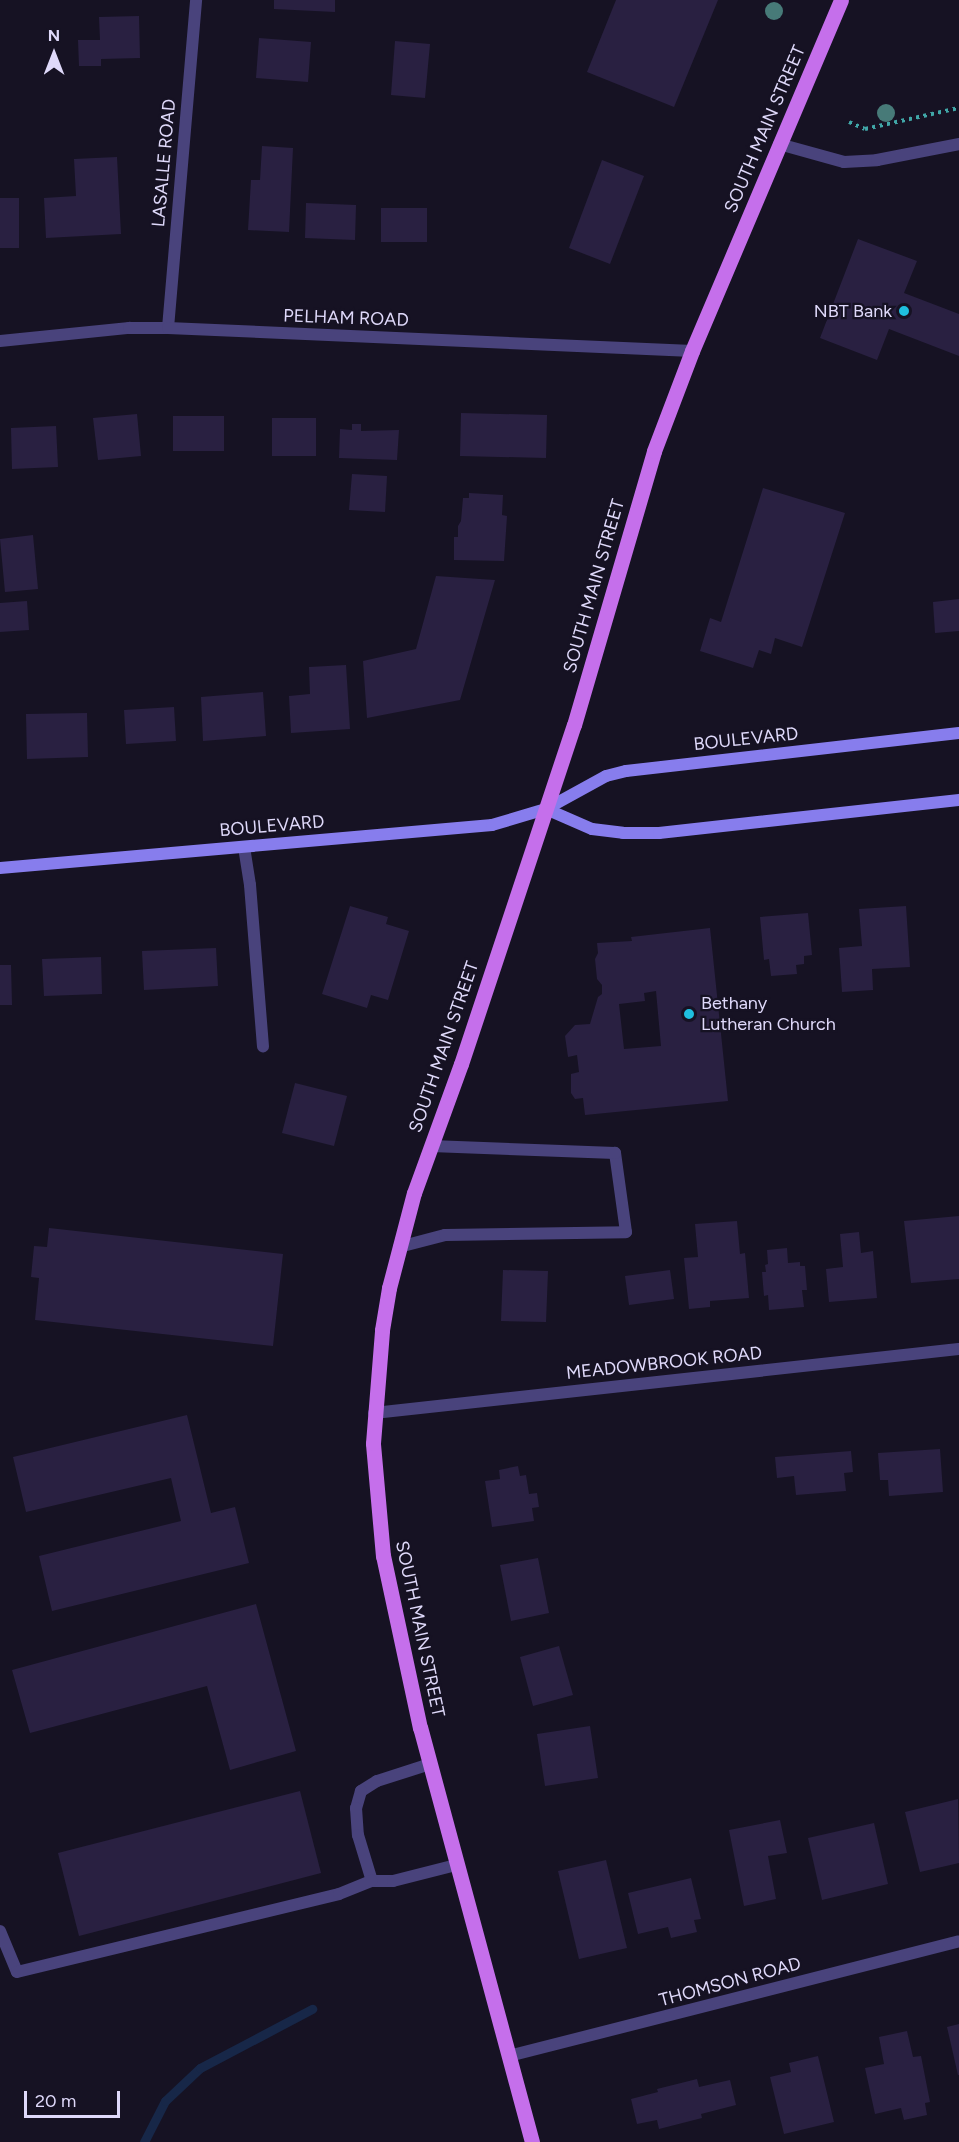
<!DOCTYPE html>
<html>
<head>
<meta charset="utf-8">
<style>
	body { margin:0 }
	#map { position:relative; width:959px; height:2142px; overflow:hidden; background:#161223; font-family:Figtree,sans-serif }
	div>[style] { position:absolute }
	.stream>* { height:9px; margin:-4.5px; padding:0 4.5px; transform-origin:4.5px; border-radius:4.5px; background:#172748 }
	.building>* { inset:0; background:#292041 }
	.path>* { height:4px; margin-top:-2px; transform-origin:0; background:repeating-linear-gradient(90deg,#40a6a7 0 3px,transparent 0 7.5px) }
	.service>* { height:12px; margin:-6px; padding:0 6px; transform-origin:6px; border-radius:6px; background:#49437c }
	.minor>* { height:12px; margin:-6px; padding:0 6px; transform-origin:6px; border-radius:6px; background:#49437c }
	.secondary>* { height:12px; margin:-6px; padding:0 6px; transform-origin:6px; border-radius:6px; background:#877ded }
	.primary>* { height:15px; margin:-7.5px; padding:0 7.5px; transform-origin:7.5px; border-radius:7.5px; background:#c56feb }
	.trees>* { width:18px; height:18px; margin:-9px; border-radius:50%; background:#477a78 }
	.dots>* { width:16px; height:16px; translate:-50% -50%; box-sizing:border-box; border:3px solid #161223; border-radius:50% }
	span { translate:-50% -50%; white-space:nowrap; text-align:center; line-height:1.15; -webkit-text-stroke:4.5px #161223; paint-order:stroke }
	.street-label { font-size:18px; color:#dfd9fa }
	.poi-label { font-size:18px; color:#dfd9fa }
	.right { translate:-100% -50%; text-align:right }
	.left { translate:0 -50%; text-align:left }
	.north { position:absolute; left:24px; top:24px; width:60px; height:60px; -webkit-text-stroke:4px #161223; paint-order:stroke; rotate:0deg; font-size:16px; font-weight:700; line-height:24px; text-align:center; color:#dfd9fa }
	.north::after { content:''; display:block; margin:auto; width:21px; height:27px; background:#dfd9fa; clip-path:polygon(50% 0,100% 100%,50% 72%,0 100%) }
	.scale { position:absolute; left:24px; top:2091px; width:96px; height:27px; box-sizing:border-box; border:3px solid #dfd9fa; border-top:0; padding-left:8px; font-size:18px; line-height:21px; white-space:nowrap; color:#dfd9fa; -webkit-text-stroke:4px #161223; paint-order:stroke }
</style>
</head>
<body>
<div id="map">
	<div class="stream">
		<i style="left:144px;top:2142px;width:46px;rotate:-62.9deg"></i>
		<i style="left:165px;top:2101px;width:48px;rotate:-43.3deg"></i>
		<i style="left:200px;top:2068px;width:127px;rotate:-27.8deg"></i>
	</div>
	<div class="building">
		<i style="clip-path:polygon(274px 0,335px 0,335px 12px,274px 9px)"></i>
		<i style="clip-path:polygon(616px 0,718px 0,674px 107px,587px 72px)"></i>
		<i style="clip-path:polygon(139px 16px,140px 58px,101px 59px,101px 66px,79px 66px,78px 40px,100px 40px,99px 17px)"></i>
		<i style="clip-path:polygon(259px 38px,311px 42px,308px 82px,256px 78px)"></i>
		<i style="clip-path:polygon(395px 41px,430px 44px,425px 98px,391px 95px)"></i>
		<i style="clip-path:polygon(262px 146px,293px 148px,289px 232px,248px 230px,251px 180px,260px 180px)"></i>
		<i style="clip-path:polygon(117px 157px,121px 234px,46px 238px,44px 198px,76px 196px,74px 159px)"></i>
		<i style="clip-path:polygon(602px 160px,644px 176px,610px 264px,569px 248px)"></i>
		<i style="clip-path:polygon(0 198px,19px 198px,19px 248px,0 248px)"></i>
		<i style="clip-path:polygon(306px 203px,356px 205px,355px 240px,305px 238px)"></i>
		<i style="clip-path:polygon(381px 208px,427px 208px,427px 242px,381px 242px)"></i>
		<i style="clip-path:polygon(858px 239px,917px 261px,904px 293px,959px 314px,959px 356px,889px 329px,877px 360px,820px 338px)"></i>
		<i style="clip-path:polygon(461px 413px,547px 415px,546px 458px,460px 456px)"></i>
		<i style="clip-path:polygon(137px 414px,141px 456px,98px 460px,93px 418px)"></i>
		<i style="clip-path:polygon(173px 416px,224px 416px,224px 451px,173px 451px)"></i>
		<i style="clip-path:polygon(272px 418px,316px 418px,316px 456px,272px 456px)"></i>
		<i style="clip-path:polygon(352px 424px,361px 424px,361px 431px,399px 430px,397px 460px,339px 458px,340px 429px,352px 430px)"></i>
		<i style="clip-path:polygon(56px 426px,58px 467px,12px 469px,11px 428px)"></i>
		<i style="clip-path:polygon(352px 474px,387px 476px,385px 512px,349px 510px)"></i>
		<i style="clip-path:polygon(763px 488px,845px 513px,802px 647px,775px 638px,771px 654px,759px 650px,753px 668px,700px 651px,710px 618px,721px 622px)"></i>
		<i style="clip-path:polygon(469px 493px,503px 495px,502px 515px,507px 516px,504px 561px,454px 560px,454px 537px,458px 537px,458px 526px,461px 521px,463px 498px,469px 498px)"></i>
		<i style="clip-path:polygon(33px 535px,38px 589px,5px 592px,0 539px)"></i>
		<i style="clip-path:polygon(436px 576px,495px 580px,460px 700px,367px 718px,363px 661px,416px 649px)"></i>
		<i style="clip-path:polygon(959px 599px,959px 631px,935px 633px,933px 602px)"></i>
		<i style="clip-path:polygon(27px 601px,29px 630px,0 632px,0 603px)"></i>
		<i style="clip-path:polygon(346px 665px,350px 729px,291px 733px,289px 696px,310px 694px,309px 667px)"></i>
		<i style="clip-path:polygon(263px 692px,266px 736px,203px 741px,201px 697px)"></i>
		<i style="clip-path:polygon(174px 707px,176px 741px,126px 744px,124px 710px)"></i>
		<i style="clip-path:polygon(87px 713px,88px 757px,27px 759px,26px 714px)"></i>
		<i style="clip-path:polygon(350px 906px,388px 917px,386px 924px,409px 931px,388px 1000px,371px 995px,367px 1008px,322px 994px)"></i>
		<i style="clip-path:polygon(906px 906px,910px 967px,872px 969px,873px 990px,842px 992px,839px 948px,862px 946px,859px 909px)"></i>
		<i style="clip-path:polygon(808px 913px,812px 955px,804px 956px,804px 964px,796px 965px,797px 974px,771px 976px,769px 959px,764px 960px,760px 917px)"></i>
		<i style="clip-path:polygon(evenodd,710px 928px,728px 1101px,585px 1115px,583px 1098px,575px 1099px,571px 1093px,571px 1074px,579px 1072px,577px 1055px,568px 1057px,565px 1036px,575px 1025px,590px 1024px,598px 997px,602px 994px,602px 985px,597px 979px,595px 959px,598px 953px,597px 943px,632px 941px,631px 937px,710px 928px,656px 991px,661px 1046px,624px 1049px,619px 1004px,645px 1001px,644px 993px,656px 991px)"></i>
		<i style="clip-path:polygon(216px 948px,218px 986px,144px 990px,142px 951px)"></i>
		<i style="clip-path:polygon(101px 957px,102px 994px,44px 996px,42px 959px)"></i>
		<i style="clip-path:polygon(0 965px,11px 965px,12px 1005px,0 1005px)"></i>
		<i style="clip-path:polygon(295px 1083px,347px 1096px,334px 1146px,282px 1133px)"></i>
		<i style="clip-path:polygon(959px 1216px,959px 1279px,911px 1283px,904px 1221px)"></i>
		<i style="clip-path:polygon(737px 1221px,740px 1254px,745px 1253px,749px 1298px,710px 1301px,710px 1307px,689px 1309px,684px 1258px,698px 1257px,695px 1224px)"></i>
		<i style="clip-path:polygon(49px 1228px,283px 1254px,273px 1346px,35px 1320px,39px 1278px,31px 1277px,34px 1246px,47px 1247px)"></i>
		<i style="clip-path:polygon(859px 1232px,861px 1253px,873px 1251px,877px 1298px,829px 1302px,826px 1269px,843px 1267px,840px 1234px)"></i>
		<i style="clip-path:polygon(787px 1248px,788px 1263px,800px 1262px,800px 1266px,805px 1266px,807px 1290px,802px 1290px,804px 1307px,769px 1310px,768px 1295px,764px 1296px,762px 1272px,766px 1272px,765px 1265px,768px 1264px,767px 1250px)"></i>
		<i style="clip-path:polygon(503px 1270px,548px 1271px,546px 1322px,501px 1321px)"></i>
		<i style="clip-path:polygon(670px 1270px,674px 1299px,629px 1305px,625px 1276px)"></i>
		<i style="clip-path:polygon(187px 1415px,211px 1513px,235px 1507px,249px 1563px,52px 1611px,39px 1556px,181px 1521px,171px 1478px,26px 1512px,13px 1457px)"></i>
		<i style="clip-path:polygon(940px 1449px,943px 1492px,889px 1496px,888px 1480px,880px 1480px,878px 1453px)"></i>
		<i style="clip-path:polygon(851px 1451px,853px 1472px,844px 1473px,846px 1491px,796px 1495px,794px 1476px,777px 1478px,775px 1457px)"></i>
		<i style="clip-path:polygon(518px 1466px,520px 1476px,526px 1475px,529px 1494px,537px 1493px,539px 1507px,532px 1508px,534px 1521px,492px 1527px,485px 1481px,500px 1479px,499px 1470px)"></i>
		<i style="clip-path:polygon(538px 1558px,549px 1613px,511px 1621px,500px 1565px)"></i>
		<i style="clip-path:polygon(256px 1604px,296px 1751px,230px 1770px,207px 1686px,30px 1733px,12px 1670px)"></i>
		<i style="clip-path:polygon(559px 1646px,573px 1695px,533px 1706px,520px 1657px)"></i>
		<i style="clip-path:polygon(590px 1726px,598px 1778px,545px 1786px,537px 1734px)"></i>
		<i style="clip-path:polygon(300px 1791px,321px 1873px,79px 1936px,58px 1853px)"></i>
		<i style="clip-path:polygon(958px 1799px,959px 1863px,920px 1872px,905px 1812px)"></i>
		<i style="clip-path:polygon(780px 1820px,787px 1853px,768px 1856px,776px 1899px,744px 1906px,729px 1830px)"></i>
		<i style="clip-path:polygon(874px 1823px,888px 1884px,822px 1900px,808px 1838px)"></i>
		<i style="clip-path:polygon(606px 1860px,627px 1948px,579px 1959px,558px 1871px)"></i>
		<i style="clip-path:polygon(691px 1878px,701px 1919px,694px 1920px,697px 1932px,671px 1938px,668px 1927px,638px 1934px,628px 1893px)"></i>
		<i style="clip-path:polygon(959px 2024px,959px 2075px,958px 2075px,947px 2027px)"></i>
		<i style="clip-path:polygon(907px 2031px,913px 2057px,921px 2056px,930px 2102px,925px 2103px,927px 2115px,904px 2120px,901px 2108px,875px 2114px,865px 2068px,884px 2064px,879px 2037px)"></i>
		<i style="clip-path:polygon(818px 2056px,834px 2122px,784px 2134px,770px 2077px,791px 2072px,789px 2063px)"></i>
		<i style="clip-path:polygon(697px 2079px,699px 2087px,730px 2080px,736px 2105px,701px 2114px,702px 2118px,659px 2129px,657px 2120px,637px 2124px,631px 2099px,658px 2092px,657px 2089px)"></i>
	</div>
	<div class="path">
		<i style="left:849px;top:122px;width:17px;rotate:24deg"></i>
		<i style="left:865px;top:129px;width:96px;rotate:-12.6deg"></i>
	</div>
	<div class="service">
		<i style="left:244px;top:847px;width:38px;rotate:81deg"></i>
		<i style="left:250px;top:885px;width:162px;rotate:85.4deg"></i>
		<i style="left:399px;top:1247px;width:48px;rotate:-14.6deg"></i>
		<i style="left:445px;top:1235px;width:181px;rotate:-0.9deg"></i>
		<i style="left:626px;top:1232px;width:80px;rotate:-97.9deg"></i>
		<i style="left:615px;top:1153px;width:184px;rotate:-177.8deg"></i>
		<i style="left:430px;top:1764px;width:56px;rotate:162.2deg"></i>
		<i style="left:377px;top:1781px;width:19px;rotate:148deg"></i>
		<i style="left:361px;top:1791px;width:18px;rotate:106deg"></i>
		<i style="left:356px;top:1808px;width:27px;rotate:86deg"></i>
		<i style="left:358px;top:1835px;width:48px;rotate:73.1deg"></i>
		<i style="left:372px;top:1881px;width:21px"></i>
		<i style="left:393px;top:1881px;width:65px;rotate:-14.3deg"></i>
		<i style="left:0;top:1931px;width:44px;rotate:67.5deg"></i>
		<i style="left:17px;top:1972px;width:331px;rotate:-13.6deg"></i>
		<i style="left:339px;top:1894px;width:35px;rotate:-22deg"></i>
	</div>
	<div class="minor">
		<i style="left:779px;top:144px;width:67px;rotate:15.5deg"></i>
		<i style="left:844px;top:162px;width:33px;rotate:-3deg"></i>
		<i style="left:877px;top:160px;width:84px;rotate:-11deg"></i>
		<i style="left:168px;top:328px;width:329px;rotate:-85.1deg"></i>
		<i style="left:0;top:341px;width:130px;rotate:-5.8deg"></i>
		<i style="left:129px;top:328px;width:39px"></i>
		<i style="left:168px;top:328px;width:525px;rotate:2.51deg"></i>
		<i style="left:374px;top:1413px;width:588px;rotate:-6.24deg"></i>
		<i style="left:509px;top:2056px;width:464px;rotate:-14.3deg"></i>
	</div>
	<div class="secondary">
		<i style="left:546px;top:809px;width:50px;rotate:23.5deg"></i>
		<i style="left:592px;top:829px;width:31px;rotate:7deg"></i>
		<i style="left:623px;top:833px;width:36px"></i>
		<i style="left:659px;top:833px;width:302px;rotate:-6.3deg"></i>
		<i style="left:0;top:868px;width:494px;rotate:-5deg"></i>
		<i style="left:492px;top:825px;width:56px;rotate:-16.5deg"></i>
		<i style="left:546px;top:809px;width:68px;rotate:-28.8deg"></i>
		<i style="left:606px;top:776px;width:21px;rotate:-14deg"></i>
		<i style="left:626px;top:771px;width:335px;rotate:-6.5deg"></i>
	</div>
	<div class="primary">
		<i style="left:532px;top:2142px;width:429px;rotate:-105.1deg"></i>
		<i style="left:420px;top:1728px;width:176px;rotate:-102.1deg"></i>
		<i style="left:383px;top:1556px;width:113px;rotate:-95.1deg"></i>
		<i style="left:373px;top:1443px;width:113px;rotate:-85.4deg"></i>
		<i style="left:382px;top:1330px;width:43px;rotate:-80.5deg"></i>
		<i style="left:389px;top:1288px;width:98px;rotate:-75.3deg"></i>
		<i style="left:414px;top:1193px;width:137px;rotate:-70deg"></i>
		<i style="left:461px;top:1064px;width:357px;rotate:-71.6deg"></i>
		<i style="left:574px;top:725px;width:285px;rotate:-73.7deg"></i>
		<i style="left:654px;top:451px;width:107px;rotate:-69.2deg"></i>
		<i style="left:692px;top:351px;width:381px;rotate:-67deg"></i>
	</div>
	<div class="trees">
		<i style="left:774px;top:11px"></i>
		<i style="left:886px;top:113px"></i>
	</div>
	<div class="dots">
		<i style="left:904px;top:311px;background:#1fbfdf"></i>
		<i style="left:689px;top:1014px;background:#1fbfdf"></i>
	</div>
	<div class="street-label">
		<span style="left:765px;top:129px;rotate:-67deg">SOUTH MAIN STREET</span>
		<span style="left:164px;top:163px;rotate:-85deg">LASALLE ROAD</span>
		<span style="left:346px;top:318px;rotate:2deg">PELHAM ROAD</span>
		<span style="left:594px;top:586px;rotate:-74deg">SOUTH MAIN STREET</span>
		<span style="left:746px;top:739px;rotate:-6deg">BOULEVARD</span>
		<span style="left:272px;top:826px;rotate:-5deg">BOULEVARD</span>
		<span style="left:444px;top:1047px;rotate:-71deg">SOUTH MAIN STREET</span>
		<span style="left:664px;top:1363px;rotate:-6deg">MEADOWBROOK ROAD</span>
		<span style="left:420px;top:1629px;rotate:78deg">SOUTH MAIN STREET</span>
		<span style="left:730px;top:1982px;rotate:-15deg">THOMSON ROAD</span>
	</div>
	<div class="poi-label">
		<span class="right" style="left:892px;top:311px">NBT Bank</span>
		<span class="left" style="left:701px;top:1014px">Bethany<br>Lutheran Church</span>
	</div>
	<div class="north">N</div>
	<div class="scale">20 m</div>
</div>
</body>
</html>
